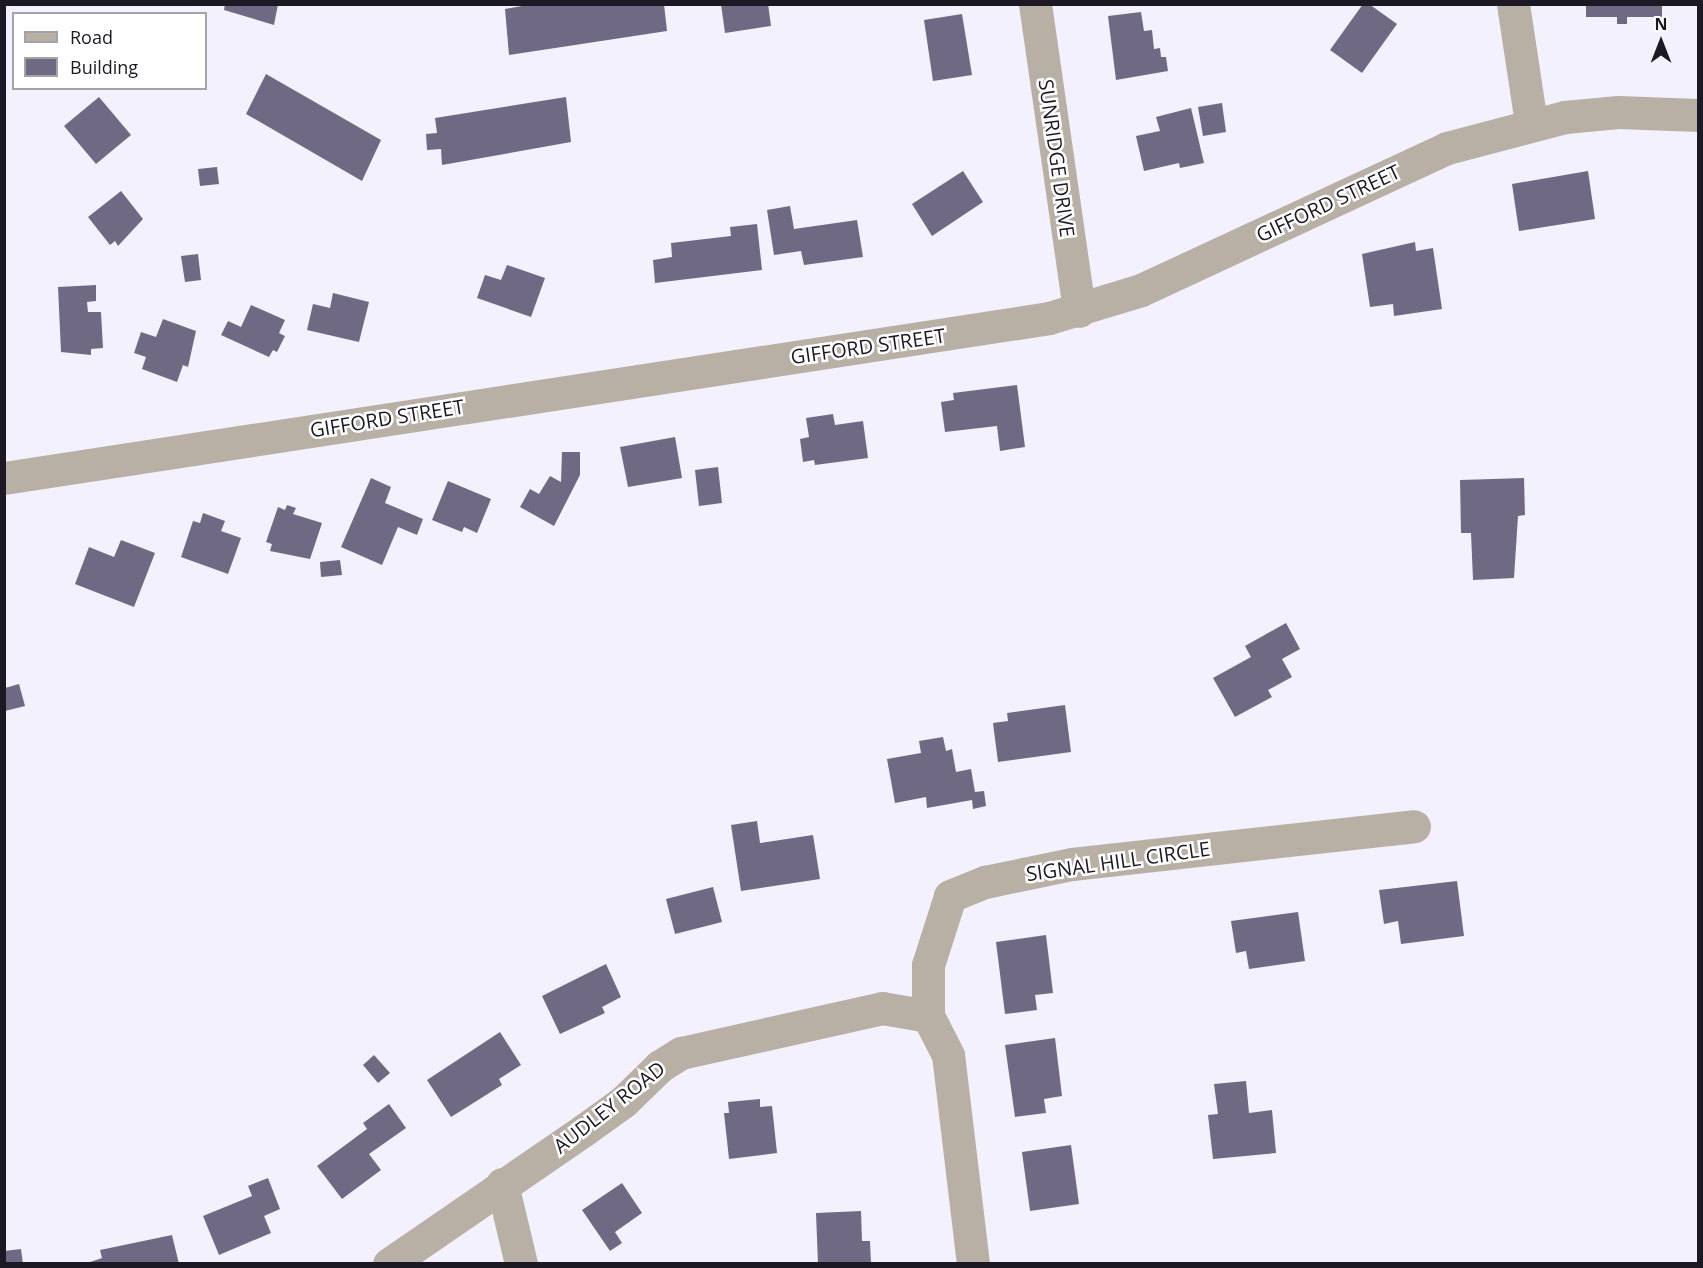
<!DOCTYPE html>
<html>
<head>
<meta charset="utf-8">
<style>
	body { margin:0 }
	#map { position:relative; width:1703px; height:1268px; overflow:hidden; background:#f4f1fe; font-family:"Open Sans",sans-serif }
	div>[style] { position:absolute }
	.building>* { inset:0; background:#706984 }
	.street>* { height:33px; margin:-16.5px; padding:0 16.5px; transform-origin:16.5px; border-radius:16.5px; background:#b9b0a5 }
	span { translate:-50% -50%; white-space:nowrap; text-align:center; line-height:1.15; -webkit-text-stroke:5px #fff; paint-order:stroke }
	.street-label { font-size:20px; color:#1c1924 }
	.frame { position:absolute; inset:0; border:6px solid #1c1924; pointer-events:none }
	.legend { position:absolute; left:12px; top:12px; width:195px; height:78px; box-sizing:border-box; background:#fff; border:2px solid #a4a3a7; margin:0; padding:8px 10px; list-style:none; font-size:18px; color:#1c1924 }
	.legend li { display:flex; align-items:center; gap:12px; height:30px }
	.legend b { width:30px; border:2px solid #a4a3a7 }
	.north { position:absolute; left:1631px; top:12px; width:60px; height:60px; -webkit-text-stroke:4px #fff; paint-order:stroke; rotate:0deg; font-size:16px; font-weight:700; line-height:24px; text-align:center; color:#1c1924 }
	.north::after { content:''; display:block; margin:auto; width:21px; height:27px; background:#1c1924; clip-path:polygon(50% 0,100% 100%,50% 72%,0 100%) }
</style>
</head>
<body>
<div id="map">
	<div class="building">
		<i style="clip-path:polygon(225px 4px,278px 4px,274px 25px,224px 10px)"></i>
		<i style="clip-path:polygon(533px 4px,664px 4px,667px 31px,509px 55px,505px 9px)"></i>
		<i style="clip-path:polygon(721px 4px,768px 4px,771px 26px,725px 33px)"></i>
		<i style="clip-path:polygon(1363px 4px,1369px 4px,1397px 24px,1362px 73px,1330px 50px)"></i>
		<i style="clip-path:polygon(1586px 4px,1662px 4px,1662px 17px,1627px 17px,1627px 24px,1617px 24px,1617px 17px,1586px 17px)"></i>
		<i style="clip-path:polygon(1141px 12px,1144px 31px,1152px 30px,1154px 49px,1160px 48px,1161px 57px,1166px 57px,1168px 71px,1116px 80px,1108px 16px)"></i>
		<i style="clip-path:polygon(962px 14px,972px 75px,933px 81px,924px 20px)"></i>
		<i style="clip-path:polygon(266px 74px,381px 140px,362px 181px,246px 114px)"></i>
		<i style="clip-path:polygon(99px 97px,131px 135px,96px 164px,64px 126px)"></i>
		<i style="clip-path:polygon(566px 97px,571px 142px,442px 165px,441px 149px,427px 150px,426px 134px,437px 133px,435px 118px)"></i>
		<i style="clip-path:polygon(1222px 103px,1226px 132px,1203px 136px,1198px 107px)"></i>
		<i style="clip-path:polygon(1191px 108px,1204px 163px,1180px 168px,1179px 163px,1144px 171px,1136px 136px,1160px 131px,1156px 117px)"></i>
		<i style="clip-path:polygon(217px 167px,219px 184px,200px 186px,198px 169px)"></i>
		<i style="clip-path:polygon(963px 171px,983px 202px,932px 236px,912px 204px)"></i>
		<i style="clip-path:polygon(1588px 171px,1595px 219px,1519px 231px,1512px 184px)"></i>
		<i style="clip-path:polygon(121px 191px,143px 219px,118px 246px,115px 241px,110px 245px,88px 217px)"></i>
		<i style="clip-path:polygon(790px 206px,794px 229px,857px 220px,863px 257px,804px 265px,801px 251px,774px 255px,767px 210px)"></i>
		<i style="clip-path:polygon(757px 224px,762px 270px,655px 283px,653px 260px,672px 257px,671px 243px,731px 236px,730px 227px)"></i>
		<i style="clip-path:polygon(1415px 242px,1416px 251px,1433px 248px,1442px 309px,1394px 316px,1393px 304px,1370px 307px,1362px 254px)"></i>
		<i style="clip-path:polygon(198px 254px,201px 280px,185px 282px,181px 256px)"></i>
		<i style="clip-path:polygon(507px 265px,545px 278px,531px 317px,477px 298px,485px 275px,501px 280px)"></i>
		<i style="clip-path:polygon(96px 285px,96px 301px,87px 302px,88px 312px,101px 312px,103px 348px,91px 349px,91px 355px,61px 352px,58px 287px)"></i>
		<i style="clip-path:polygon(333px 293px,369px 302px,359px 342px,307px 330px,313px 304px,330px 308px)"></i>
		<i style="clip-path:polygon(251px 305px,285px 320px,279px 333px,285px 336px,277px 352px,273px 350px,269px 357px,221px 335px,228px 321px,241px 327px)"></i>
		<i style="clip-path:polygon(163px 319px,196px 331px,188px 367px,183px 365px,177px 382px,142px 369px,146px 357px,134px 353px,141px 332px,156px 337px)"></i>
		<i style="clip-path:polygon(1017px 385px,1025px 447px,1000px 451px,997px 426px,945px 432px,941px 402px,954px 400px,953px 393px)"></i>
		<i style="clip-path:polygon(833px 414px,835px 425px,863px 421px,868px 458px,815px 465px,814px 460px,803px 462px,800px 439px,809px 437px,806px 418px)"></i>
		<i style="clip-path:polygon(675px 437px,682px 478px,628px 487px,620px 447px)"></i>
		<i style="clip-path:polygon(562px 452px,580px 452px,580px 475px,554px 526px,520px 507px,530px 489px,539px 494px,550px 476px,561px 482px)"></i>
		<i style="clip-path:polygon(718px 467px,722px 503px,699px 506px,695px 470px)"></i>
		<i style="clip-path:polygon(371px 478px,391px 487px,385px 503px,423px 519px,417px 535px,398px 527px,382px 565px,341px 547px)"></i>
		<i style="clip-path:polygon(1524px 478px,1525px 515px,1518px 516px,1514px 578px,1473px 580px,1471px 533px,1461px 533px,1460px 480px)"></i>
		<i style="clip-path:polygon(448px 481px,491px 499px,477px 533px,464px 527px,462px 532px,432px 520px)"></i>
		<i style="clip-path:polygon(287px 505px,296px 508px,293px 514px,322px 523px,310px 559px,270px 551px,272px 544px,266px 542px,278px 507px,285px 510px)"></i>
		<i style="clip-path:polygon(203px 513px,225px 521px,221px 531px,241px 538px,228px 574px,181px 557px,193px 521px,200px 523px)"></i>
		<i style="clip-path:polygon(121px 540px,155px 553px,134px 607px,75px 584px,89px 547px,114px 557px)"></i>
		<i style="clip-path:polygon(340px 560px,342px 575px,321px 577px,320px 562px)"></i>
		<i style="clip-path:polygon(1286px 623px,1300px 649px,1282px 659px,1292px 677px,1268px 690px,1272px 697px,1235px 717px,1213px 678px,1251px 657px,1245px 646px)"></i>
		<i style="clip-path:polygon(19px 684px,25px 706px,5px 711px,5px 688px)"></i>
		<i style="clip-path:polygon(1065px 705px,1071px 752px,998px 762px,993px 723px,1008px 721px,1007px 713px)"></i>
		<i style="clip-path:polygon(943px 737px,946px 751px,952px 749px,956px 772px,971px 769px,975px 792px,984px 791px,986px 806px,973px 809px,972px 800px,927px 808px,926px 797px,895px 803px,887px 759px,921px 753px,919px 741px)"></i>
		<i style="clip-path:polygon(757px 821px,760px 843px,813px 835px,820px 879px,741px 891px,731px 825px)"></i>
		<i style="clip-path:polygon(1457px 881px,1464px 936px,1401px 944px,1398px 921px,1384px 924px,1379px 890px)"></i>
		<i style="clip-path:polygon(713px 887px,722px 922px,675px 934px,666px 899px)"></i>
		<i style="clip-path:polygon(1298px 912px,1305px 961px,1249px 969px,1246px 951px,1236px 953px,1231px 921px)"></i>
		<i style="clip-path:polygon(1046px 935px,1053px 993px,1035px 995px,1037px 1010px,1005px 1014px,996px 942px)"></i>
		<i style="clip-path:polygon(606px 964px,621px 997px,602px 1007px,605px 1013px,560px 1034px,542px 996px)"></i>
		<i style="clip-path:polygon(500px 1032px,521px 1065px,499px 1079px,502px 1085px,451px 1117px,427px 1080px)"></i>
		<i style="clip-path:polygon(1055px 1038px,1062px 1096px,1044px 1099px,1046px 1113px,1015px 1117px,1005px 1045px)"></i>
		<i style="clip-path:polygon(374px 1055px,390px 1073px,378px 1083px,363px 1065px)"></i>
		<i style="clip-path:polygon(1246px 1081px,1249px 1113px,1272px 1110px,1276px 1153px,1213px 1159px,1208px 1115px,1218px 1114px,1214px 1084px)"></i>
		<i style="clip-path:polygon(760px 1099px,760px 1107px,772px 1106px,777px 1153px,729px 1159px,724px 1113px,729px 1113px,728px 1102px)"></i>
		<i style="clip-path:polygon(389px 1104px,406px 1128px,369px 1154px,381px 1170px,342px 1199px,317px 1166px,367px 1129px,363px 1123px)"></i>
		<i style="clip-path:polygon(1071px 1145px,1079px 1204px,1030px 1211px,1022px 1152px)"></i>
		<i style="clip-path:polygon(268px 1178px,280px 1209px,264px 1216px,271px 1233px,219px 1255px,203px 1216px,252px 1196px,248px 1186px)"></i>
		<i style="clip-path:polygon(622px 1183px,642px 1213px,615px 1232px,622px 1243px,610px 1251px,582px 1210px)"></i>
		<i style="clip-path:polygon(861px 1211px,862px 1241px,870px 1241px,871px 1264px,818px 1264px,816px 1213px)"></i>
		<i style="clip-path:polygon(172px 1235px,179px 1264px,84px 1264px,102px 1258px,100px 1250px)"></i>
		<i style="clip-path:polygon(21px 1249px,23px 1264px,4px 1264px,4px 1251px)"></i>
	</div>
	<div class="street">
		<i style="left:1035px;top:4px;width:310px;rotate:81.8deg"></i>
		<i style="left:1513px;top:4px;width:120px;rotate:81.4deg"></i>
		<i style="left:4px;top:478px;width:1057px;rotate:-8.7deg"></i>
		<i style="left:1049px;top:318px;width:96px;rotate:-16.9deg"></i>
		<i style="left:1141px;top:290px;width:337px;rotate:-24.9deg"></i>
		<i style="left:1447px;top:148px;width:122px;rotate:-14.7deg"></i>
		<i style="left:1565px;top:117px;width:53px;rotate:-5.4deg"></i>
		<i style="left:1618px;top:112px;width:80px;rotate:2.1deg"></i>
		<i style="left:502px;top:1184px;width:82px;rotate:76.6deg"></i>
		<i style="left:389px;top:1264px;width:237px;rotate:-34.5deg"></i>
		<i style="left:584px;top:1130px;width:49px;rotate:-35.9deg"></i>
		<i style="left:624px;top:1101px;width:50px;rotate:-44.2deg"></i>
		<i style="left:660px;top:1066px;width:25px;rotate:-32deg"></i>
		<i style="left:681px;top:1053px;width:206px;rotate:-12.6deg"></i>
		<i style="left:882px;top:1008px;width:47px;rotate:9.9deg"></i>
		<i style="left:973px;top:1264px;width:210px;rotate:-96.8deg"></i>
		<i style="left:948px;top:1055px;width:44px;rotate:-117.1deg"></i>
		<i style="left:928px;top:1016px;width:51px;rotate:-90deg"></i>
		<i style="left:928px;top:965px;width:72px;rotate:-72.3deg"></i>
		<i style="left:950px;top:896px;width:38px;rotate:-22deg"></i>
		<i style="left:985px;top:882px;width:89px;rotate:-11.7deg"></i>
		<i style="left:1072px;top:864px;width:344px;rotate:-6.3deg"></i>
	</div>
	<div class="street-label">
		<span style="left:1057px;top:158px;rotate:82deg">SUNRIDGE DRIVE</span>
		<span style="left:1328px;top:203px;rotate:-25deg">GIFFORD STREET</span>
		<span style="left:868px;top:346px;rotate:-8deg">GIFFORD STREET</span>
		<span style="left:387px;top:418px;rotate:-9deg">GIFFORD STREET</span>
		<span style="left:1118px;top:861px;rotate:-8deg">SIGNAL HILL CIRCLE</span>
		<span style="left:609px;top:1107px;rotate:-38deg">AUDLEY ROAD</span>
	</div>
	<div class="frame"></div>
	<ul class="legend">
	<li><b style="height:8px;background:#b9b0a5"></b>Road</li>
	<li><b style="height:16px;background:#706984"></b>Building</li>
	</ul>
	<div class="north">N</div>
</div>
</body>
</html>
